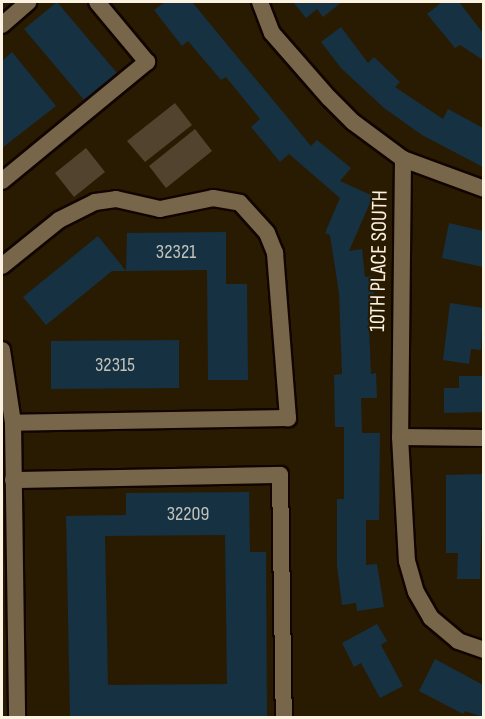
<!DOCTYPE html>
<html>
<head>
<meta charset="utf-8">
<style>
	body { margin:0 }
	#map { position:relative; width:485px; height:719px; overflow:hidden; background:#291b01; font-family:"Sofia Sans Condensed",sans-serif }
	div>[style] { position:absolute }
	.green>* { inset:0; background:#51432d }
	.building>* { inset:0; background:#163142 }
	.roads { filter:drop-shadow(2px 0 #120500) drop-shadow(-2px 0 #120500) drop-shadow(0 2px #120500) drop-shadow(0 -2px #120500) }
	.minor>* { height:16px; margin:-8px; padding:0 8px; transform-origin:8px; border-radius:8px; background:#776649 }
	span { translate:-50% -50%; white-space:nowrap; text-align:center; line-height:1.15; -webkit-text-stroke:4.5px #291b01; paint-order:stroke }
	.number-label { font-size:20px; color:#c2c2ba }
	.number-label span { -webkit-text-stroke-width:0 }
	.street-label { font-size:22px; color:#fcf2e2 }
	.frame { position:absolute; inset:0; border:3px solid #fcf2e2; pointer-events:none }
</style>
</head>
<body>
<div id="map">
	<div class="green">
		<i style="clip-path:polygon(175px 103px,192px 125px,145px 162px,127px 141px)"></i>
		<i style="clip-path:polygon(195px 129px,212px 151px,166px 188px,149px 166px)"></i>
		<i style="clip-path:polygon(86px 148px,105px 172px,74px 197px,55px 173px)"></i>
	</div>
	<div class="building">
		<i style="clip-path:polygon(57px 2px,117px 73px,84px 100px,24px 29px)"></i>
		<i style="clip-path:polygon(165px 2px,192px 2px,311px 146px,317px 140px,351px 168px,340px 181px,373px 196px,349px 251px,362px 249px,365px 277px,372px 276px,375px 303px,368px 304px,371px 374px,376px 373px,377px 398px,361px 398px,362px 433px,380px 433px,379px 520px,366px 520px,366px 565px,377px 564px,384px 607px,357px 611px,356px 603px,342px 605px,337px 566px,337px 499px,344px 499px,344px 427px,335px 427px,334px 375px,342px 374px,339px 293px,330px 235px,325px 233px,340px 198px,289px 154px,280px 162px,251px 127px,260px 119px,226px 77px,221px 80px,188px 41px,182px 46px,154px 10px)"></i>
		<i style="clip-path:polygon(293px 2px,342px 2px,323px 17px,317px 9px,306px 18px)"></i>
		<i style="clip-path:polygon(442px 2px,459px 2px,483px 33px,483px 60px,460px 45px,455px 48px,427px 14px)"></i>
		<i style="clip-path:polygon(341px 27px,368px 63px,374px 57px,400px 82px,395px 87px,443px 119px,448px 109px,483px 128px,483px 167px,422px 135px,384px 108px,341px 68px,321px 42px)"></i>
		<i style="clip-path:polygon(12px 52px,56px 106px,2px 148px,2px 61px)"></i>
		<i style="clip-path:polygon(449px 223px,483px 231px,483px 267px,442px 258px)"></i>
		<i style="clip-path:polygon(226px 232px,226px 284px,247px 284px,248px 380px,208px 380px,207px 270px,126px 271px,127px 233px)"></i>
		<i style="clip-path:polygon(98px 236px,126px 271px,112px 271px,46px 325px,23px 297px)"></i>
		<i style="clip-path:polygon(450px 303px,483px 308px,481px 350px,471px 349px,469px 364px,443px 360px)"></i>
		<i style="clip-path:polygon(179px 340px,179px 388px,51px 389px,51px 341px)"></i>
		<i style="clip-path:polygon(459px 376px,483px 376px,483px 412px,444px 413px,444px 388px,459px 388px)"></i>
		<i style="clip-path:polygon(483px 474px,480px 579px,457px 579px,458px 553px,446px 553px,446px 475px)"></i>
		<i style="clip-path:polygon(evenodd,249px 492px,250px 552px,266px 552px,267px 717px,70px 717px,66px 516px,126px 515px,126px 493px,249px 492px,225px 535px,227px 684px,108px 685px,105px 536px,225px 535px)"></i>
		<i style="clip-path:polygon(377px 624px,387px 641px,381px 645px,403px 686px,380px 698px,361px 663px,354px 667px,342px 643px)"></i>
		<i style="clip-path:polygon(435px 659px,483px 685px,483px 717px,465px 711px,463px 714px,419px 691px)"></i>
	</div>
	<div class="roads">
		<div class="minor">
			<i style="left:260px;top:2px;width:33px;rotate:69deg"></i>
			<i style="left:272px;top:33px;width:86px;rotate:48.8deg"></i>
			<i style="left:329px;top:98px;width:34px;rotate:45deg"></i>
			<i style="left:353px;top:122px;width:62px;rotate:36.5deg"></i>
			<i style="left:403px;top:159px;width:278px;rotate:90.6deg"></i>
			<i style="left:400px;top:437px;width:124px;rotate:86.8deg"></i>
			<i style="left:407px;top:561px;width:32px;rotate:74deg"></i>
			<i style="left:416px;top:592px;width:30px;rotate:60deg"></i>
			<i style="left:431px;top:618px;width:35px;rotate:40deg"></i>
			<i style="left:458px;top:641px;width:28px;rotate:19deg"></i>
			<i style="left:2px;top:25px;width:35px;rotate:-41deg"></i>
			<i style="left:403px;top:159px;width:86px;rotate:20.3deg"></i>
			<i style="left:2px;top:181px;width:188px;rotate:-39.4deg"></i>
			<i style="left:147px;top:62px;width:78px;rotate:-129.8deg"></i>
			<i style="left:2px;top:266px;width:73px;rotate:-38.9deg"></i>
			<i style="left:59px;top:220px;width:40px;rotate:-26.6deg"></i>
			<i style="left:95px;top:202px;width:21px;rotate:-8deg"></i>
			<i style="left:116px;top:199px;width:45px;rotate:12.8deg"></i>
			<i style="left:160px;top:209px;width:54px;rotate:-11.7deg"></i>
			<i style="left:213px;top:198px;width:27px;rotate:10deg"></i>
			<i style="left:240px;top:203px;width:40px;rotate:48deg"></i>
			<i style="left:267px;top:233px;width:22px;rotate:68deg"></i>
			<i style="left:275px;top:253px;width:166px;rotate:85.5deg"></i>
			<i style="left:288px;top:418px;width:275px;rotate:179deg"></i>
			<i style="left:2px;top:350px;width:74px;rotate:81.4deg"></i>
			<i style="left:13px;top:423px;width:295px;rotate:89.2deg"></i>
			<i style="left:400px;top:437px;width:84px;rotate:0.7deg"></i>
			<i style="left:13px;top:480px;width:267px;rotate:-1.1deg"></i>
			<i style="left:280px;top:475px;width:243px;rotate:89.1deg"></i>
		</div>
	</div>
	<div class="number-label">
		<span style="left:176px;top:252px">32321</span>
		<span style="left:115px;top:365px">32315</span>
		<span style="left:188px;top:514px">32209</span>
	</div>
	<div class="street-label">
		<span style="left:379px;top:261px;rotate:-89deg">10TH PLACE SOUTH</span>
	</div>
	<div class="frame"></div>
</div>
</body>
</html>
